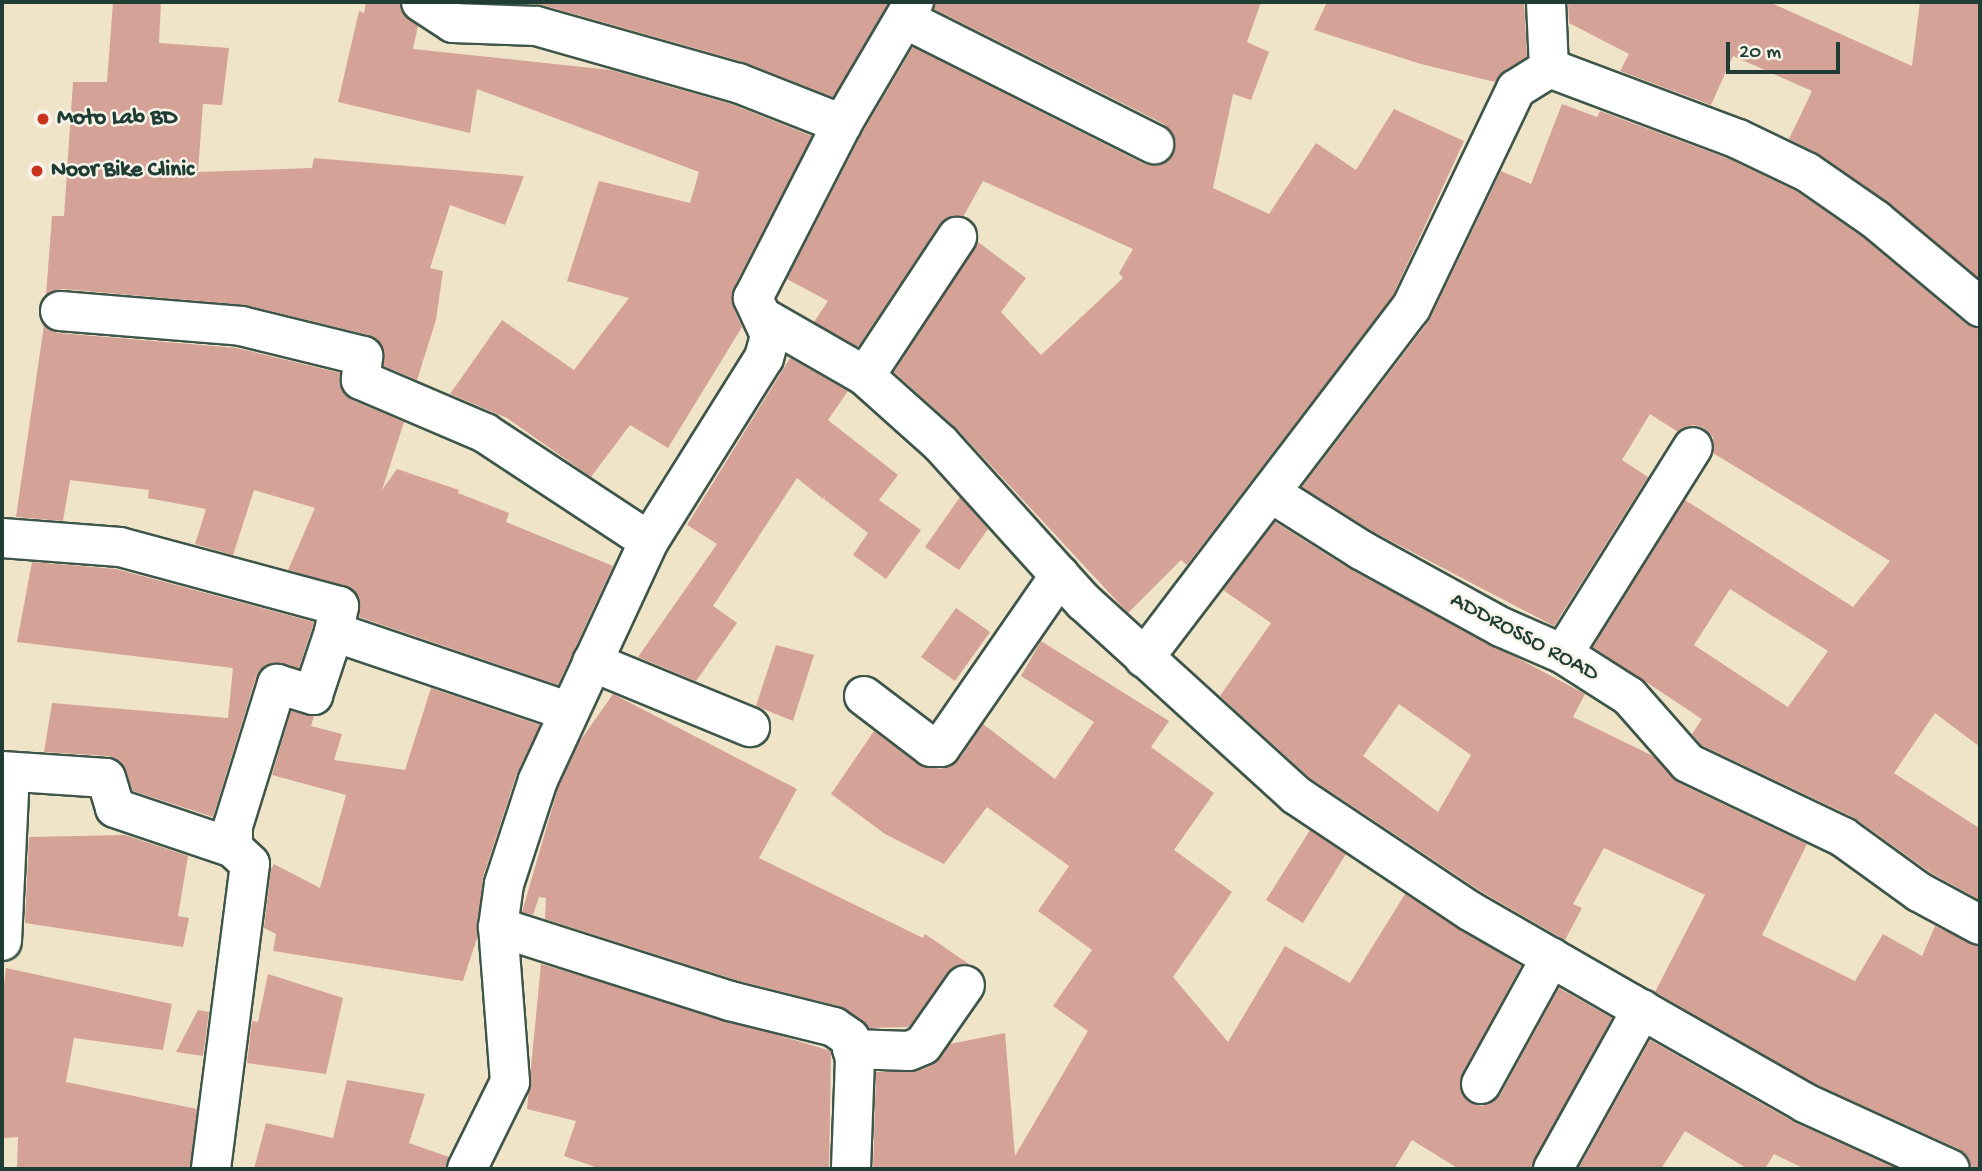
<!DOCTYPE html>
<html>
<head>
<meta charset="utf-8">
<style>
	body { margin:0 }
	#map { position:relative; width:1982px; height:1171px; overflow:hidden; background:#efe4c8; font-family:"Gochi Hand",sans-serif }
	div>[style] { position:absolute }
	.building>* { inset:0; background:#d5a297 }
	.roads { filter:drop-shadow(2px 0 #3e564a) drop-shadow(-2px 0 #3e564a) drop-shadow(0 2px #3e564a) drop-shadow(0 -2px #3e564a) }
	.minor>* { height:38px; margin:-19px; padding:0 19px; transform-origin:19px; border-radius:19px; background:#fff }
	.dots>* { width:19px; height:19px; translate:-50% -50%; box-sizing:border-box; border:4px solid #f7f3e8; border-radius:50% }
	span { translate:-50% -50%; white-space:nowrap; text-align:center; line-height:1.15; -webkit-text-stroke:5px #f7f3e8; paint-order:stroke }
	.poi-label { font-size:23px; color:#1f3d34; font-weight:700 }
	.left { translate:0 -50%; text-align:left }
	.street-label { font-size:23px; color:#1f3d34 }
	.frame { position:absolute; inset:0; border:4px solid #1f3d34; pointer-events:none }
	.scale { position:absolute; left:1726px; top:42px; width:114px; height:32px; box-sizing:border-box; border:4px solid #1f3d34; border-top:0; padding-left:9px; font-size:21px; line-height:24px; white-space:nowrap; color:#1f3d34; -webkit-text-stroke:5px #f7f3e8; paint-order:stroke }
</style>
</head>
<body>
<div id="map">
	<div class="building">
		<i style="clip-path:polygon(113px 2px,161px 2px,159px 43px,229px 48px,222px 105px,203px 104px,198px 172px,312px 168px,314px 158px,524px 176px,505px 225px,450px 205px,430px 268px,443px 271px,436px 320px,417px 380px,384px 366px,383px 347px,369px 335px,246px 305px,62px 289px,46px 295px,52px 216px,64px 216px,73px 82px,107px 82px)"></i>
		<i style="clip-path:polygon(366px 2px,399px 2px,402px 12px,418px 26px,413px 49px,611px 70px,731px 104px,812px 136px,733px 289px,733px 307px,742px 327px,668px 448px,630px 425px,591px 477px,507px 418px,450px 394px,502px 320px,574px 370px,629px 298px,567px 281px,599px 181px,690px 203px,699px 172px,477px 89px,470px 133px,338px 102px,359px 11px,364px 13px)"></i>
		<i style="clip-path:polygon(513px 2px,889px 2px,833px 97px,744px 62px,542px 5px)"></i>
		<i style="clip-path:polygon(936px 2px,1261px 2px,1247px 42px,1269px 52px,1251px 100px,1233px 94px,1213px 188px,1269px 214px,1316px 143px,1356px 170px,1394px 109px,1464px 141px,1392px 297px,1187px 565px,1181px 560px,1128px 613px,957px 429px,894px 372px,978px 242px,1026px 278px,1001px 312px,1041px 355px,1123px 278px,1119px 273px,1133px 249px,983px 181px,963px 217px,948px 217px,939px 225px,858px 347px,814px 322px,828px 301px,787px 279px,861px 135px,913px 47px,1144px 164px,1156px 166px,1173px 154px,1176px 142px,1164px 124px,934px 9px)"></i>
		<i style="clip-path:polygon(1327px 2px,1524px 2px,1527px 56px,1495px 82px,1421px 64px,1314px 30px)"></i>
		<i style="clip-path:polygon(1568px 2px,1769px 2px,1912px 66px,1920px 2px,1980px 2px,1980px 279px,1888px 202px,1819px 154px,1789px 139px,1812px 91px,1733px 56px,1711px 105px,1620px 71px,1629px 54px,1569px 23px)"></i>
		<i style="clip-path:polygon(evenodd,1562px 104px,1597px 117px,1600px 111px,1729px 159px,1796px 191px,1863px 237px,1966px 324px,1980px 328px,1980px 747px,1935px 713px,1894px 773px,1979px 828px,1980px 825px,1980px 900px,1931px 873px,1853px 817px,1701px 745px,1692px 734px,1702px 719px,1593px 647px,1685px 500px,1853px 607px,1890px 561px,1713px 453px,1713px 437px,1704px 428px,1693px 425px,1678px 432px,1650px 414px,1622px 460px,1648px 477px,1554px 626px,1372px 531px,1302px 487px,1429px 321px,1501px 171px,1531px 184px,1562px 104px,1730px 589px,1828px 651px,1788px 707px,1694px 645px,1730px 589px)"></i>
		<i style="clip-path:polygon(44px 325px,58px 333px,237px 348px,340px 373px,342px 391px,352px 400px,404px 422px,382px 490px,397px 469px,459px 490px,458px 493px,509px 513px,506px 522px,613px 566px,558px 685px,359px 617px,360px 600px,354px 590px,288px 570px,315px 508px,254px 490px,233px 555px,195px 544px,206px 509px,148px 498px,149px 490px,70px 480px,63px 521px,16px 517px)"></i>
		<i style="clip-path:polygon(790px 358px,848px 391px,828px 420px,898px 475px,879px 500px,921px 530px,886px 579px,853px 555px,868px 533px,824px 499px,826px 494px,823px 499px,797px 478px,713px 606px,737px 623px,696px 681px,638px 657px,717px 544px,687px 525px)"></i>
		<i style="clip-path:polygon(960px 497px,988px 529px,959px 570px,925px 547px)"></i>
		<i style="clip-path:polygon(evenodd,1275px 522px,1350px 569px,1585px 694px,1573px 717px,1653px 756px,1679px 783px,1807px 844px,1762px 935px,1855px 981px,1883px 934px,1922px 956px,1935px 926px,1980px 947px,1980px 1169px,1972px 1167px,1959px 1149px,1815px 1084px,1655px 992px,1705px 895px,1604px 848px,1573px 904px,1582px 908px,1565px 940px,1482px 892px,1310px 778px,1220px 696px,1271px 623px,1223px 590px,1275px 522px,1399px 704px,1471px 755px,1438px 812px,1363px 756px,1399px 704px)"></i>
		<i style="clip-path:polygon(32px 562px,116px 569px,314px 622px,299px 668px,273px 663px,256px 677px,213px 817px,133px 791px,120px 761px,108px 756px,44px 752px,52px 703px,228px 718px,233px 668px,17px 642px)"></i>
		<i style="clip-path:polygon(956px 608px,990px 632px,955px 681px,921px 657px)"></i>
		<i style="clip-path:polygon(1041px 641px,1169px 721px,1151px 747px,1214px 793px,1174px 850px,1232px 892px,1173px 977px,1228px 1042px,1285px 946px,1350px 983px,1405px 894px,1521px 966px,1462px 1074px,1462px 1095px,1470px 1103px,1482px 1106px,1500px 1095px,1559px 988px,1612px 1018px,1531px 1169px,1459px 1169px,1412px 1140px,1394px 1169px,873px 1169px,876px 1072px,917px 1071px,932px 1065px,950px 1044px,1005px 1033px,1015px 1156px,1088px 1031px,1053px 1006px,1092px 950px,1038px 911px,1069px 866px,987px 807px,944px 864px,885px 834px,831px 794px,874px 731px,918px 764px,941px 769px,959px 760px,983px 724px,1055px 779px,1094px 722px,1021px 676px)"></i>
		<i style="clip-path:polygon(776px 645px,814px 655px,793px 721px,756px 706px)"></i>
		<i style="clip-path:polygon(431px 688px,540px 725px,517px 773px,483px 877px,477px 938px,463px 981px,273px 951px,276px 934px,264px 928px,271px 869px,274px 864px,320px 888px,346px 795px,272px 775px,291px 711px,314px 716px,311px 726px,342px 734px,334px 760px,405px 770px)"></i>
		<i style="clip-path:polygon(613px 694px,797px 789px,759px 858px,923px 938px,925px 934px,969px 964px,948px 972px,909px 1027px,868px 1028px,839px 1006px,736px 980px,545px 919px,546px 898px,539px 897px,533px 915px,522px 912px,558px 788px,580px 741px)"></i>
		<i style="clip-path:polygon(1310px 830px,1346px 854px,1303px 923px,1266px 900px)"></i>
		<i style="clip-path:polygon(125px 835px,188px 856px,178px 916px,189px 918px,183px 947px,25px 923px,29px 837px)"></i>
		<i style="clip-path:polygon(541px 964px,831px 1051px,829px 1169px,601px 1169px,564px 1156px,576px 1121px,527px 1109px)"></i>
		<i style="clip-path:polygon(6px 968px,172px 1004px,163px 1050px,74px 1038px,66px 1082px,197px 1109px,190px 1169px,17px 1169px,18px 1137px,3px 1138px,2px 1003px)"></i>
		<i style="clip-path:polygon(268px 974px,343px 998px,326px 1074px,247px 1063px,252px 1021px,258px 1022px)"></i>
		<i style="clip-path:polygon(198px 1010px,209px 1012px,203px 1056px,176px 1052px)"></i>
		<i style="clip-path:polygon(1650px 1040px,1794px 1122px,1898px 1169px,1805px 1169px,1774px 1154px,1765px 1169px,1748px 1169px,1685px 1131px,1661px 1169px,1578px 1169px)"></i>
		<i style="clip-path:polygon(347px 1080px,425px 1094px,409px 1143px,449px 1157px,445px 1169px,254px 1169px,266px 1123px,333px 1138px)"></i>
	</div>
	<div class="roads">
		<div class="minor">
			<i style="left:421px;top:2px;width:38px;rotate:33deg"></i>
			<i style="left:453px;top:23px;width:83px;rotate:2.1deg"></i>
			<i style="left:536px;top:26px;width:210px;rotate:15.8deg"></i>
			<i style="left:738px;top:83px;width:112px;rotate:21.5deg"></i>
			<i style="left:1546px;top:2px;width:66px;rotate:87.4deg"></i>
			<i style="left:905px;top:19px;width:279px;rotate:26.7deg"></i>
			<i style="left:1549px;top:68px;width:202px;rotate:20.6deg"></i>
			<i style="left:1738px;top:139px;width:76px;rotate:25.6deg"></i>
			<i style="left:1807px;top:172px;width:84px;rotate:34.8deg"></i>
			<i style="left:1876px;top:220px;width:136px;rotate:39.9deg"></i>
			<i style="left:60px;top:311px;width:182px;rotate:4.7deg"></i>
			<i style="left:241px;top:326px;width:126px;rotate:13.8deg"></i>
			<i style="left:363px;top:356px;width:24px;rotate:95deg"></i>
			<i style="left:361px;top:380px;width:135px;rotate:23.1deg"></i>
			<i style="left:485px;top:433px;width:196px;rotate:33.4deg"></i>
			<i style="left:766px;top:319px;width:114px;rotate:29.9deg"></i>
			<i style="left:865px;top:376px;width:102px;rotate:41.8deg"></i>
			<i style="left:941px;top:444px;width:213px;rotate:47.9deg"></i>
			<i style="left:1084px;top:602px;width:287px;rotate:42.3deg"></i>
			<i style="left:1296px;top:795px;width:209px;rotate:33.7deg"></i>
			<i style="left:1470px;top:911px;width:185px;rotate:29.9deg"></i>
			<i style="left:1630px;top:1003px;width:202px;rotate:29.7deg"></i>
			<i style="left:1805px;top:1103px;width:159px;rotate:24.5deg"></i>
			<i style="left:865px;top:376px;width:167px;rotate:-56.5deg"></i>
			<i style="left:1271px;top:493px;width:107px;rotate:32.3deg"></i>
			<i style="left:1361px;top:550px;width:160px;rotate:28.8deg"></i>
			<i style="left:1501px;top:627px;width:68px;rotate:23.5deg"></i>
			<i style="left:1563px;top:654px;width:78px;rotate:32.5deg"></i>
			<i style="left:1629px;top:696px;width:89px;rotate:48.6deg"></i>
			<i style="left:1688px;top:763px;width:172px;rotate:25.5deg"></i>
			<i style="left:1843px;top:837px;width:94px;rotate:35.9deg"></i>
			<i style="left:1919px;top:892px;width:69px;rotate:28.4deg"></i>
			<i style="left:2px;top:538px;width:118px;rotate:4.4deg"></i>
			<i style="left:120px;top:547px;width:227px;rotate:15.1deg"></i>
			<i style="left:339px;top:606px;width:26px;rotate:101deg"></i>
			<i style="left:334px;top:632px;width:247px;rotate:18.7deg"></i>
			<i style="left:1563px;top:654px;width:244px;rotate:-57.9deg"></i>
			<i style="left:1144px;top:658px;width:440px;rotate:-52.7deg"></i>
			<i style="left:1411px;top:308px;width:243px;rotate:-64.4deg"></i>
			<i style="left:1516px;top:89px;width:39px;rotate:-32deg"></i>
			<i style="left:592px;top:662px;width:171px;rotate:22.4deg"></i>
			<i style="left:864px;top:696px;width:84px;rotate:37.3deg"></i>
			<i style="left:931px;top:747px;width:10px"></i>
			<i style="left:941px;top:747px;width:209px;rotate:-55.3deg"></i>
			<i style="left:2px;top:771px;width:104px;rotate:3.9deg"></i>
			<i style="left:106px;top:778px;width:31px;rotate:73deg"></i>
			<i style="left:115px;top:808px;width:125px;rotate:18.7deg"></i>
			<i style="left:233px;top:848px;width:23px;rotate:43deg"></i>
			<i style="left:250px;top:864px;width:307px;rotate:97.3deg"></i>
			<i style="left:233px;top:848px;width:22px;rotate:-90deg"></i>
			<i style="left:233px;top:826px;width:149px;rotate:-72.8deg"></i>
			<i style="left:277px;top:684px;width:38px;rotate:17deg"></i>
			<i style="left:313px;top:695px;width:66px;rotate:-71.6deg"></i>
			<i style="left:498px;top:927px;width:244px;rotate:17.7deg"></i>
			<i style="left:730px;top:1001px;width:107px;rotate:14deg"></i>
			<i style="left:834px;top:1027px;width:19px;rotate:35deg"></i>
			<i style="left:850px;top:1038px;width:22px;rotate:77deg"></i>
			<i style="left:855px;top:1059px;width:110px;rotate:92.1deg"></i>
			<i style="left:2px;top:941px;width:169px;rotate:-87.3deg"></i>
			<i style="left:852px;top:1049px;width:57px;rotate:2deg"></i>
			<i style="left:909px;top:1051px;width:15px;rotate:-23deg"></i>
			<i style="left:923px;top:1045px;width:73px;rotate:-55deg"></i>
			<i style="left:1481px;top:1084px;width:145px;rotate:-61.1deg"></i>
			<i style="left:467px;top:1169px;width:97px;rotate:-63.7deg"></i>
			<i style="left:510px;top:1082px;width:155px;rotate:-94.4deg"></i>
			<i style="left:498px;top:927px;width:43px;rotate:-82.1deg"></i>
			<i style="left:504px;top:884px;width:109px;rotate:-71.9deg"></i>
			<i style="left:538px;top:780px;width:264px;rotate:-65.1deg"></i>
			<i style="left:649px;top:541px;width:216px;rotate:-57.9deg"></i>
			<i style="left:764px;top:358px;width:24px;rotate:-75deg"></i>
			<i style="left:770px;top:335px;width:41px;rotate:-114.7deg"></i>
			<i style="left:753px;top:298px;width:195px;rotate:-62.9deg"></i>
			<i style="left:842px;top:124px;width:142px;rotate:-59.5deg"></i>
			<i style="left:1553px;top:1169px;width:183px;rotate:-60.9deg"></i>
		</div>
	</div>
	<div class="dots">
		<i style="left:43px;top:119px;background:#c8321e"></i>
		<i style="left:37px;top:171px;background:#c8321e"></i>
	</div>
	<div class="poi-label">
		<span class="left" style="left:57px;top:119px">Moto Lab BD</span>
		<span class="left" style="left:51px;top:171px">Noor Bike Clinic</span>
	</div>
	<div class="street-label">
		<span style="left:1524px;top:638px;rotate:28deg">ADDROSSO ROAD</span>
	</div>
	<div class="frame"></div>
	<div class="scale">20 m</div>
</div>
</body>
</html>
